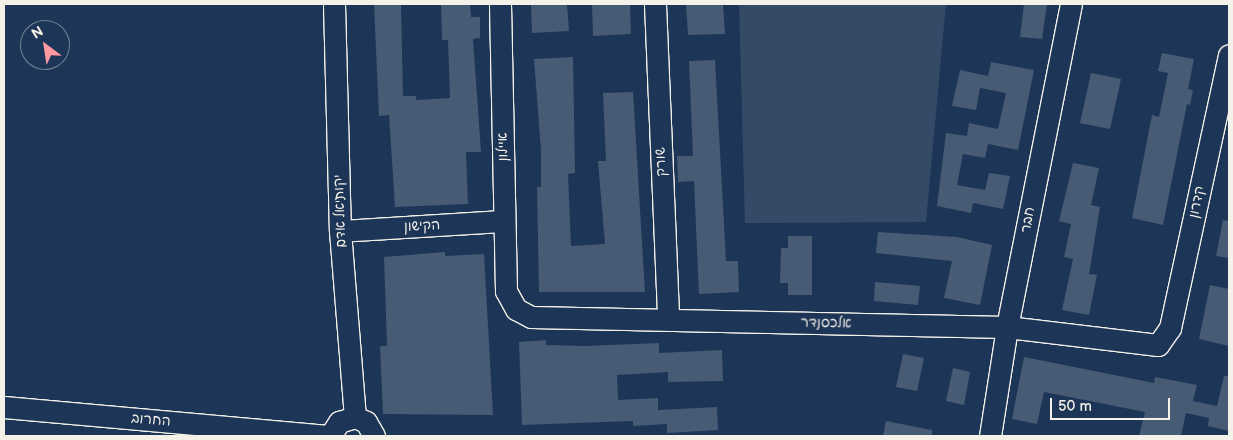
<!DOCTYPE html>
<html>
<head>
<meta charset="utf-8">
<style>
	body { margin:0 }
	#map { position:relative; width:1233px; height:440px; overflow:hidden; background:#1d3557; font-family:"Balsamiq Sans","Playpen Sans Hebrew",sans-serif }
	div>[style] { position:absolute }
	.green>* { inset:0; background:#354a67 }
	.building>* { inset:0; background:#485b74 }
	.roads { filter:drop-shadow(1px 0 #f4f1e8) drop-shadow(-1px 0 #f4f1e8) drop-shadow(0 1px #f4f1e8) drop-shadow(0 -1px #f4f1e8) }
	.minor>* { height:21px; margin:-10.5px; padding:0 10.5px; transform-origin:10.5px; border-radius:10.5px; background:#1d3557 }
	span { translate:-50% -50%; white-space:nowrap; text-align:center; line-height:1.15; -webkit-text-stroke:4px #1d3557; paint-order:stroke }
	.street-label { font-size:14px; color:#f4f1e8 }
	.frame { position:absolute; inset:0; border:5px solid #f4f1e8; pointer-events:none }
	.north { position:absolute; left:20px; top:20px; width:50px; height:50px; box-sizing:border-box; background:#1d3557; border:1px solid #738091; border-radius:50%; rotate:329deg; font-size:14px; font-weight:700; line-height:20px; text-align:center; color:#f4f1e8 }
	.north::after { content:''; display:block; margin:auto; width:18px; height:22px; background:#ff9aa2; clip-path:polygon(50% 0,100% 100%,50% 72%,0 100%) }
	.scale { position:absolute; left:1050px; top:398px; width:120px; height:22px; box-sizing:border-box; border:2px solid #f4f1e8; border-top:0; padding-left:6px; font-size:15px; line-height:18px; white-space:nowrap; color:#f4f1e8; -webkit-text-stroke:4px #1d3557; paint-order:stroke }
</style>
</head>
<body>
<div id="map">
	<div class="green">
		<i style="clip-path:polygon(739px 4px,946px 4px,926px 222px,745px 223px)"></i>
	</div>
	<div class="building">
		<i style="clip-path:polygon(374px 4px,401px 4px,403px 96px,416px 96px,416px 100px,450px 98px,448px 40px,442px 40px,441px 4px,470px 4px,471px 17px,480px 17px,480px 38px,473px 39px,481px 152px,466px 152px,468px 204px,395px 207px,389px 115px,379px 116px)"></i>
		<i style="clip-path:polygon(531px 4px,567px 4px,569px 31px,532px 33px)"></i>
		<i style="clip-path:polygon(592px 4px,630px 4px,631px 34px,593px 36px)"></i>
		<i style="clip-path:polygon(686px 4px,723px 4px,725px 34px,688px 35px)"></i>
		<i style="clip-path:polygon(1024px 4px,1047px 4px,1042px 39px,1020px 37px)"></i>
		<i style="clip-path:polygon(1162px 53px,1194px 59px,1188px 89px,1193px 90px,1190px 105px,1187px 104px,1163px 225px,1132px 218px,1152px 115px,1159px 117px,1168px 73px,1158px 71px)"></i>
		<i style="clip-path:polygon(573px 57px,575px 173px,568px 174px,571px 246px,605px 244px,598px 161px,606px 161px,603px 93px,633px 92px,645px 292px,539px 292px,537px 187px,541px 187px,541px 150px,534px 59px)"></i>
		<i style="clip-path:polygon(715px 60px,726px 261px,738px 261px,739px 292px,699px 294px,694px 181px,678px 182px,677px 156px,693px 156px,689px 61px)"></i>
		<i style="clip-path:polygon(991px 62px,1034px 70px,1018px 150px,988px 144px,985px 158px,963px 154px,957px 185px,985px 190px,989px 173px,1010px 176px,1003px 209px,973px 203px,971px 213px,937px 206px,946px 133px,967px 136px,969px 123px,998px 129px,1006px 93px,980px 88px,976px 110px,952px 106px,960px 70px,988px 76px)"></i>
		<i style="clip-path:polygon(1091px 73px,1121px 79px,1110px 129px,1080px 123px)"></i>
		<i style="clip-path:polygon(1073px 163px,1099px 168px,1091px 205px,1100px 207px,1089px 274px,1097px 275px,1089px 315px,1062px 310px,1073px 259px,1064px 257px,1071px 224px,1059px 221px)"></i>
		<i style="clip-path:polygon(1223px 220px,1229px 221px,1229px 258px,1216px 256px)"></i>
		<i style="clip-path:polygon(878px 232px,957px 237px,992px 245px,980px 305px,944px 298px,952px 261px,876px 253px)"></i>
		<i style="clip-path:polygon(788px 236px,812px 236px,812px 295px,788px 295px,788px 283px,780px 283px,781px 248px,788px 248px)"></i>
		<i style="clip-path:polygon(445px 252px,445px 256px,484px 254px,493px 415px,383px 414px,380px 346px,387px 346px,384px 257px)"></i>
		<i style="clip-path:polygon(875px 282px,920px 286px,918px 305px,874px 301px)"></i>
		<i style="clip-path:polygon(1210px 285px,1229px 289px,1229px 346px,1199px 339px)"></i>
		<i style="clip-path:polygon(546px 340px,546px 345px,585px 346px,659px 343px,659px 353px,722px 350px,723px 381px,668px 382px,668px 372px,617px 375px,618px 400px,658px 398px,658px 410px,717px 407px,718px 430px,667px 433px,667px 424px,633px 426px,633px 421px,522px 425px,519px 342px)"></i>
		<i style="clip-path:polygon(903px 354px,924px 358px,917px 391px,896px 387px)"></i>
		<i style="clip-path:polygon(1024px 357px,1154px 383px,1155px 377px,1197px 385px,1193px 401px,1217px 406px,1224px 376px,1229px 376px,1229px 431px,1208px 426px,1209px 418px,1186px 413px,1181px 436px,1139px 436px,1145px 412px,1044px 392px,1037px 424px,1012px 419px)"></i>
		<i style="clip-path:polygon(953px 368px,970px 372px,964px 405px,946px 401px)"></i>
		<i style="clip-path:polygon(886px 421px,932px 430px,932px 436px,883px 436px)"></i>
	</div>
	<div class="roads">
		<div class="minor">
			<i style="left:334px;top:4px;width:227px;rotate:88.5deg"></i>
			<i style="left:340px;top:231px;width:187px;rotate:85.4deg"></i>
			<i style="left:500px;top:4px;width:287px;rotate:88.8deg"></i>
			<i style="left:506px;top:291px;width:21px;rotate:61deg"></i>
			<i style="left:516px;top:309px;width:17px;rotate:28deg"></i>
			<i style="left:531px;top:317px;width:476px;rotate:1.2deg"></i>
			<i style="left:1007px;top:327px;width:152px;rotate:6.8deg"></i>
			<i style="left:1158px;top:345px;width:21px;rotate:-55deg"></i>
			<i style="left:1170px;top:328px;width:279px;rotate:-77.8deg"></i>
			<i style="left:655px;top:4px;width:316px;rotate:87.6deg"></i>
			<i style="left:340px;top:231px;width:164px;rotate:-3.5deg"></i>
			<i style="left:4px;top:407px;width:325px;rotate:5.1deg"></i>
			<i style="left:330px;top:436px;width:17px;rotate:-57deg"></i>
			<i style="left:339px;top:422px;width:17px;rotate:-17deg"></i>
			<i style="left:355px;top:417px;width:12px;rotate:24deg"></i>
			<i style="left:366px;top:422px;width:16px;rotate:60deg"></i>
			<i style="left:990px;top:436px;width:110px;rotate:-81.1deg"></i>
			<i style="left:1007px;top:327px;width:329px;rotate:-78.8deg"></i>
		</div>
	</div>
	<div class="street-label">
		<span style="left:503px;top:147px;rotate:-91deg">איילון</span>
		<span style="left:661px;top:162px;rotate:-92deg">שורק</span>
		<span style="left:1197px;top:202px;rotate:-78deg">קדרון</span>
		<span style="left:340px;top:211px;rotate:-92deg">יקותיאל אדם</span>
		<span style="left:1028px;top:220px;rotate:-79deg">חבר</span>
		<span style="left:422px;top:226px;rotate:-3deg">הקישון</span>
		<span style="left:826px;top:323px;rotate:1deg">אלכסנדר</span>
		<span style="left:151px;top:420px;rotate:5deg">החרוב</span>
	</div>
	<div class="frame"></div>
	<div class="north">N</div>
	<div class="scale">50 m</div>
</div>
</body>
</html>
